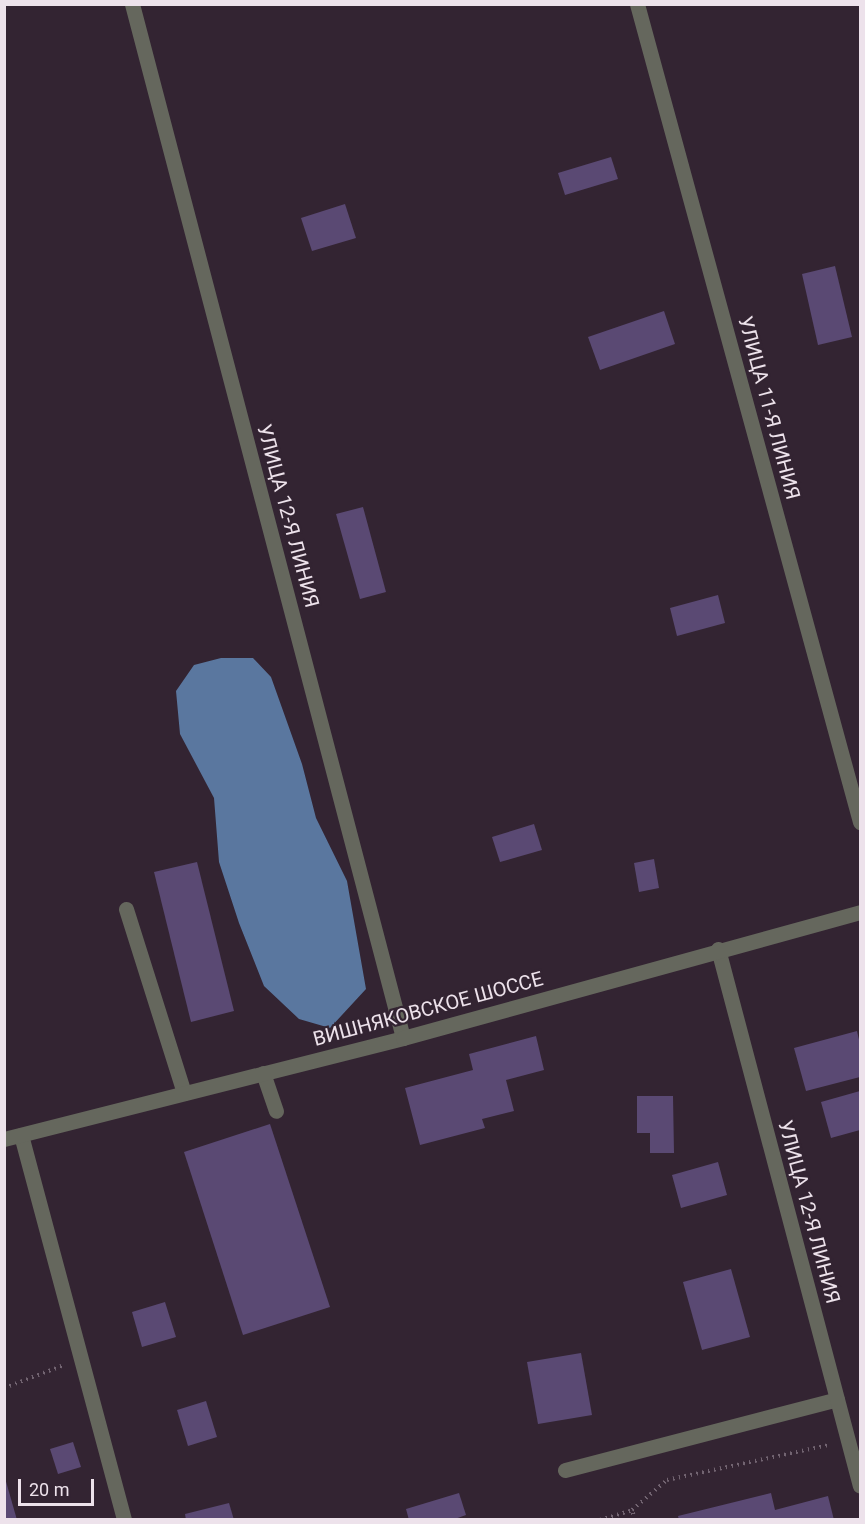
<!DOCTYPE html>
<html>
<head>
<meta charset="utf-8">
<style>
	body { margin:0 }
	#map { position:relative; width:865px; height:1524px; overflow:hidden; background:#332432; font-family:Roboto,sans-serif }
	div>[style] { position:absolute }
	.water>* { inset:0; background:#5a779f }
	.building>* { inset:0; background:#5a4973 }
	.path>* { height:4px; margin-top:-2px; transform-origin:0; background:repeating-linear-gradient(90deg,#726471 0 1.5px,transparent 0 6px) }
	.service>* { height:15px; margin:-7.5px; padding:0 7.5px; transform-origin:7.5px; border-radius:7.5px; background:#65675d }
	.minor>* { height:15px; margin:-7.5px; padding:0 7.5px; transform-origin:7.5px; border-radius:7.5px; background:#65675d }
	.tertiary>* { height:15px; margin:-7.5px; padding:0 7.5px; transform-origin:7.5px; border-radius:7.5px; background:#65675d }
	span { translate:-50% -50%; white-space:nowrap; text-align:center; line-height:1.15; -webkit-text-stroke:4.5px #332432; paint-order:stroke }
	.street-label { font-size:20px; color:#ede2eb }
	.frame { position:absolute; inset:0; border:6px solid #ede2eb; pointer-events:none }
	.scale { position:absolute; left:18px; top:1479px; width:76px; height:27px; box-sizing:border-box; border:3px solid #ede2eb; border-top:0; padding-left:8px; font-size:18px; line-height:21px; white-space:nowrap; color:#ede2eb; -webkit-text-stroke:4px #332432; paint-order:stroke }
</style>
</head>
<body>
<div id="map">
	<div class="water">
		<i style="clip-path:polygon(221px 658px,253px 658px,271px 677px,302px 764px,316px 818px,347px 881px,366px 989px,330px 1028px,299px 1019px,264px 986px,239px 923px,219px 862px,214px 798px,180px 734px,176px 691px,194px 665px)"></i>
	</div>
	<div class="building">
		<i style="clip-path:polygon(611px 157px,618px 179px,565px 195px,558px 173px)"></i>
		<i style="clip-path:polygon(345px 204px,356px 238px,312px 251px,301px 218px)"></i>
		<i style="clip-path:polygon(835px 266px,852px 337px,818px 345px,802px 274px)"></i>
		<i style="clip-path:polygon(664px 311px,675px 344px,600px 370px,588px 337px)"></i>
		<i style="clip-path:polygon(363px 507px,386px 592px,360px 599px,336px 514px)"></i>
		<i style="clip-path:polygon(718px 595px,725px 623px,677px 636px,670px 608px)"></i>
		<i style="clip-path:polygon(534px 824px,542px 850px,500px 862px,492px 837px)"></i>
		<i style="clip-path:polygon(654px 859px,659px 888px,639px 892px,634px 863px)"></i>
		<i style="clip-path:polygon(197px 862px,234px 1011px,191px 1022px,154px 872px)"></i>
		<i style="clip-path:polygon(857px 1031px,860px 1044px,860px 1077px,806px 1091px,794px 1048px)"></i>
		<i style="clip-path:polygon(536px 1036px,544px 1070px,506px 1080px,514px 1111px,482px 1119px,485px 1128px,420px 1145px,405px 1088px,473px 1070px,469px 1054px)"></i>
		<i style="clip-path:polygon(860px 1091px,860px 1130px,831px 1138px,821px 1102px)"></i>
		<i style="clip-path:polygon(637px 1096px,673px 1096px,674px 1153px,650px 1153px,650px 1133px,637px 1133px)"></i>
		<i style="clip-path:polygon(270px 1124px,330px 1307px,243px 1335px,184px 1152px)"></i>
		<i style="clip-path:polygon(718px 1162px,727px 1195px,681px 1208px,672px 1175px)"></i>
		<i style="clip-path:polygon(731px 1269px,750px 1337px,702px 1350px,683px 1282px)"></i>
		<i style="clip-path:polygon(165px 1302px,176px 1337px,142px 1347px,132px 1312px)"></i>
		<i style="clip-path:polygon(581px 1353px,592px 1415px,538px 1424px,527px 1362px)"></i>
		<i style="clip-path:polygon(206px 1401px,217px 1437px,188px 1446px,177px 1410px)"></i>
		<i style="clip-path:polygon(73px 1442px,81px 1467px,58px 1474px,50px 1449px)"></i>
		<i style="clip-path:polygon(4px 1478px,5px 1478px,17px 1520px,4px 1520px)"></i>
		<i style="clip-path:polygon(459px 1493px,466px 1515px,452px 1520px,409px 1520px,406px 1509px)"></i>
		<i style="clip-path:polygon(771px 1493px,775px 1510px,828px 1496px,834px 1520px,679px 1520px,678px 1516px)"></i>
		<i style="clip-path:polygon(229px 1503px,234px 1520px,186px 1520px,185px 1514px)"></i>
	</div>
	<div class="path">
		<i style="left:4px;top:1388px;width:62px;rotate:-20.8deg"></i>
		<i style="left:600px;top:1520px;width:34px;rotate:-17deg"></i>
		<i style="left:635px;top:1520px;width:10px;rotate:-107deg"></i>
		<i style="left:632px;top:1510px;width:46px;rotate:-40.6deg"></i>
		<i style="left:667px;top:1480px;width:166px;rotate:-12.2deg"></i>
	</div>
	<div class="service">
		<i style="left:126px;top:909px;width:193px;rotate:72.5deg"></i>
		<i style="left:263px;top:1073px;width:40px;rotate:71.1deg"></i>
		<i style="left:565px;top:1470px;width:281px;rotate:-14.6deg"></i>
	</div>
	<div class="minor">
		<i style="left:132px;top:4px;width:1069px;rotate:75.31deg"></i>
		<i style="left:637px;top:4px;width:848px;rotate:74.75deg"></i>
		<i style="left:21px;top:1135px;width:399px;rotate:75deg"></i>
	</div>
	<div class="tertiary">
		<i style="left:718px;top:949px;width:555px;rotate:75.19deg"></i>
		<i style="left:4px;top:1139px;width:412px;rotate:-14.2deg"></i>
		<i style="left:403px;top:1038px;width:474px;rotate:-15.4deg"></i>
	</div>
	<div class="street-label">
		<span style="left:769px;top:408px;rotate:75deg">УЛИЦА 11-Я ЛИНИЯ</span>
		<span style="left:288px;top:516px;rotate:75deg">УЛИЦА 12-Я ЛИНИЯ</span>
		<span style="left:428px;top:1009px;rotate:-15deg">ВИШНЯКОВСКОЕ ШОССЕ</span>
		<span style="left:809px;top:1212px;rotate:75deg">УЛИЦА 12-Я ЛИНИЯ</span>
	</div>
	<div class="frame"></div>
	<div class="scale">20 m</div>
</div>
</body>
</html>
